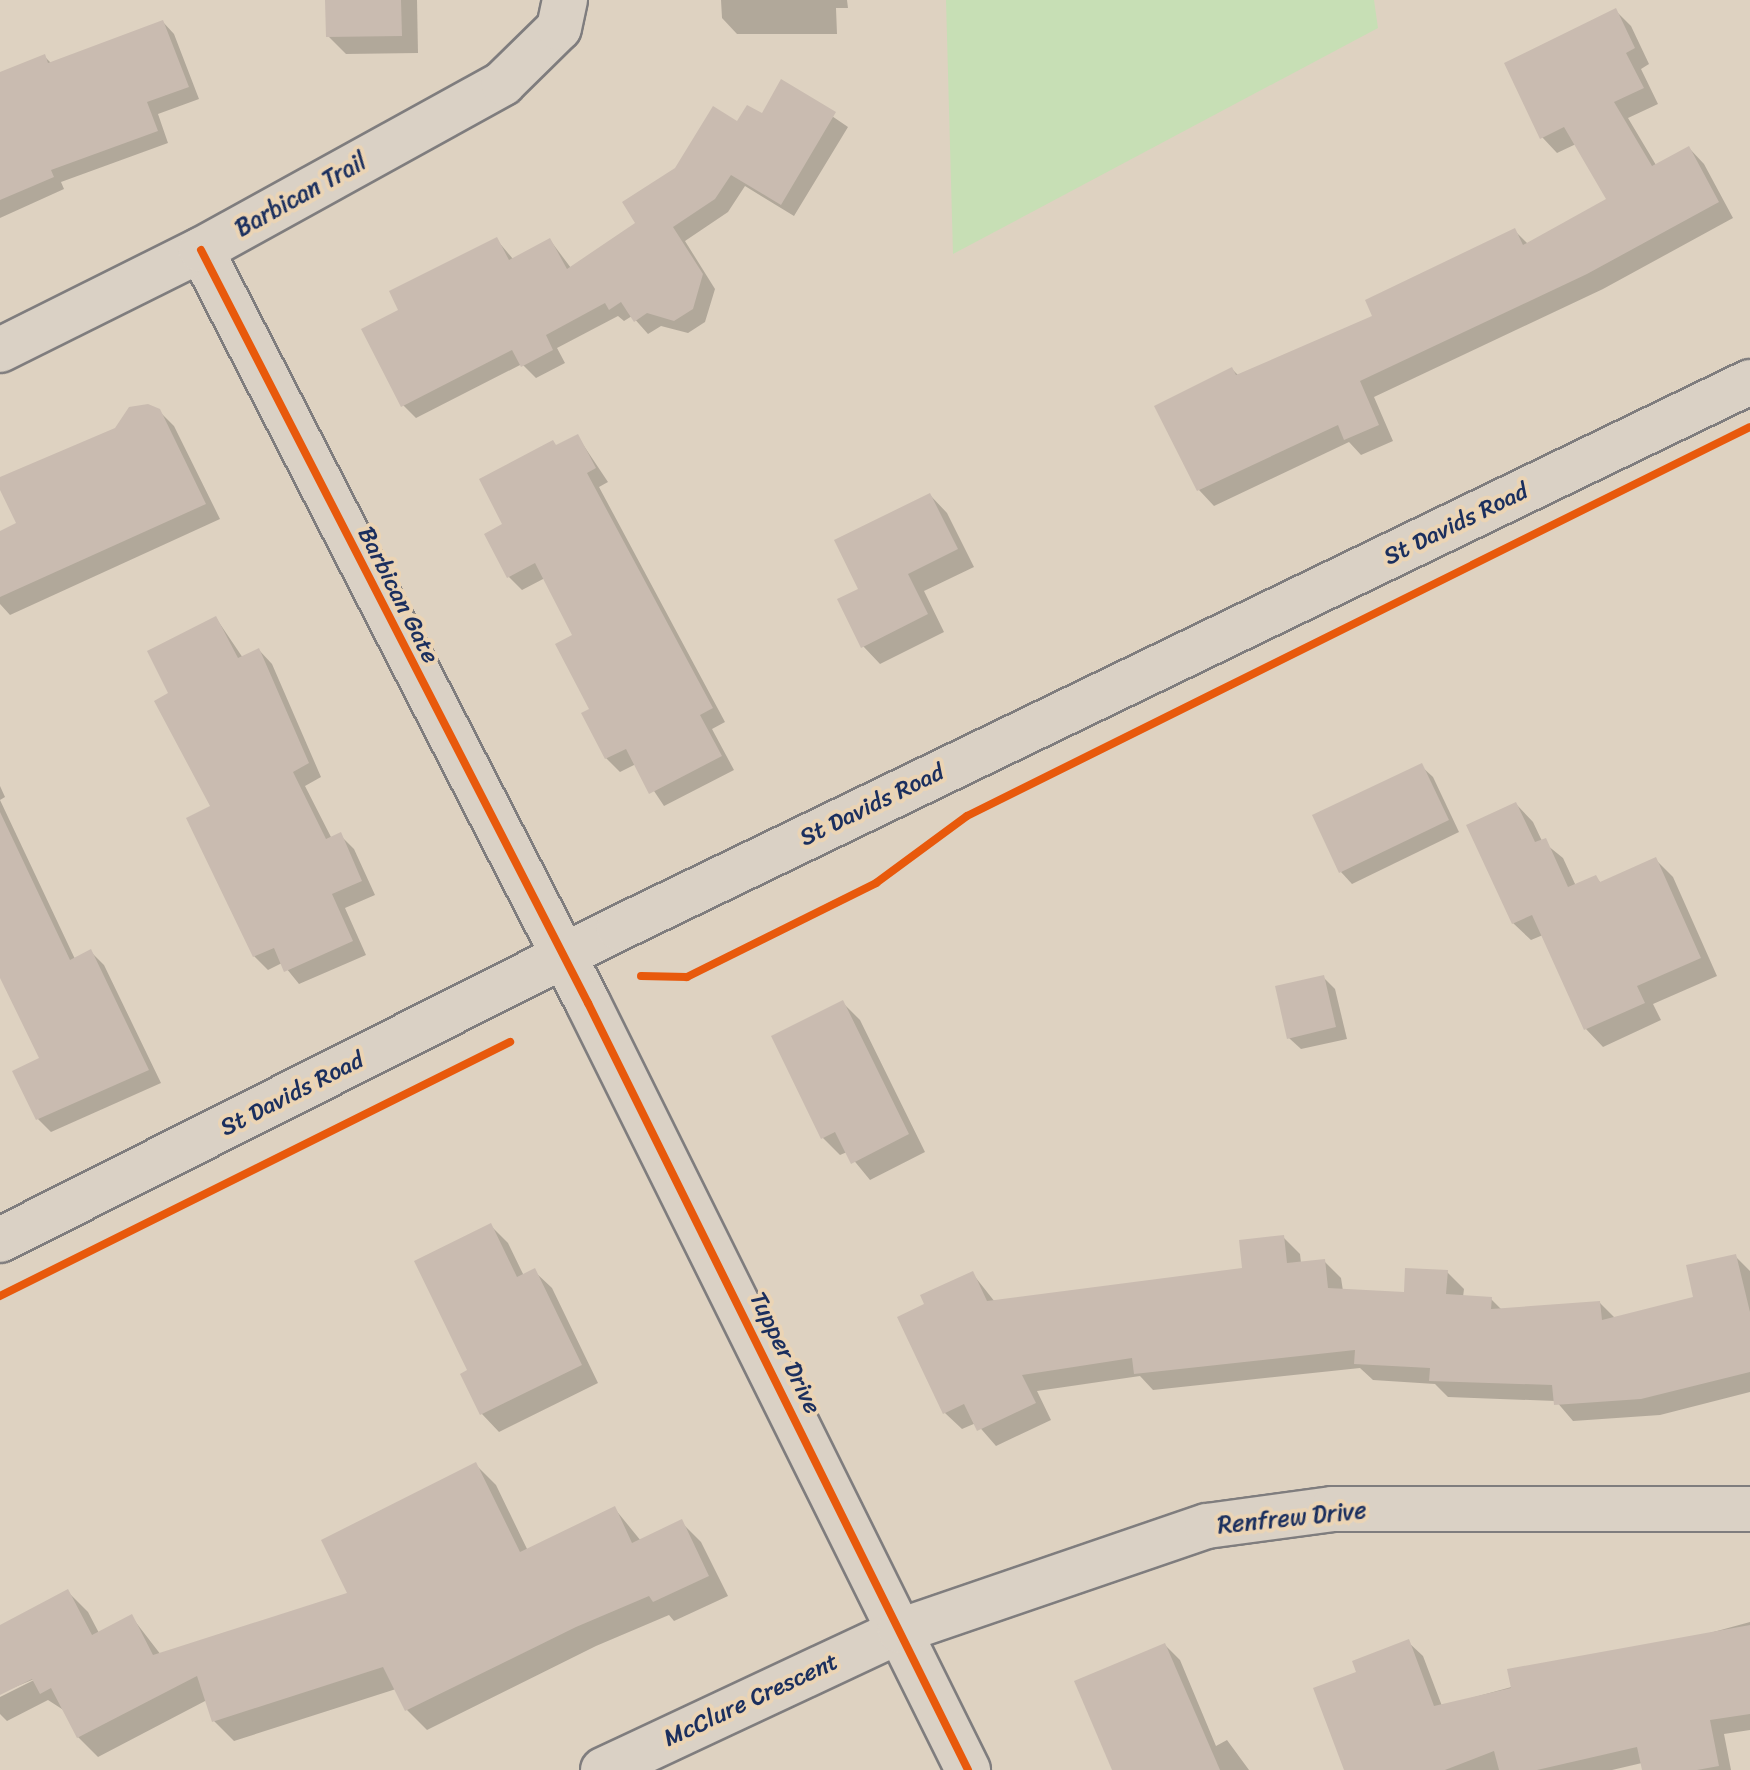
<!DOCTYPE html>
<html>
<head>
<meta charset="utf-8">
<style>
	body { margin:0 }
	#map { position:relative; width:1750px; height:1770px; overflow:hidden; background:#ded2c1; font-family:Sriracha,sans-serif }
	div>[style] { position:absolute }
	.green>* { inset:0; background:#c7dfb5 }
	.shadow>* { inset:0; background:#0003 }
	.building>* { inset:0; background:#c9bbb0 }
	.roads { filter:drop-shadow(2px 0 #7f7d7e) drop-shadow(-2px 0 #7f7d7e) drop-shadow(0 2px #7f7d7e) drop-shadow(0 -2px #7f7d7e) }
	.minor>* { height:44px; margin:-22px; padding:0 22px; transform-origin:22px; border-radius:22px; background:#dad1c5 }
	.secondary>* { height:44px; margin:-22px; padding:0 22px; transform-origin:22px; border-radius:22px; background:#dad1c5 }
	.cycleway>* { height:8px; margin:-4px; padding:0 4px; transform-origin:4px; border-radius:4px; background:#e8590c }
	span { translate:-50% -50%; white-space:nowrap; text-align:center; line-height:1.15; -webkit-text-stroke:8px #ebd4b4; paint-order:stroke }
	.street-label { font-size:24px; color:#1b2f5e }
</style>
</head>
<body>
<div id="map">
	<div class="green">
		<i style="clip-path:polygon(946px 0,1374px 0,1378px 28px,953px 254px)"></i>
	</div>
	<div class="shadow">
		<i style="clip-path:polygon(327px 0,417px 0,418px 53px,346px 54px,328px 36px)"></i>
		<i style="clip-path:polygon(721px 0,847px 0,848px 8px,836px 8px,837px 34px,737px 34px,722px 18px)"></i>
		<i style="clip-path:polygon(1616px 11px,1631px 26px,1649px 64px,1641px 69px,1658px 104px,1628px 118px,1656px 165px,1689px 148px,1704px 164px,1733px 218px,1603px 289px,1374px 397px,1393px 441px,1361px 455px,1349px 442px,1214px 506px,1199px 490px,1232px 369px,1239px 376px,1375px 317px,1514px 230px,1528px 244px,1609px 200px,1576px 144px,1557px 153px,1542px 137px)"></i>
		<i style="clip-path:polygon(163px 22px,174px 34px,199px 99px,158px 114px,168px 143px,61px 182px,64px 189px,0 218px,0 74px,44px 56px,52px 64px)"></i>
		<i style="clip-path:polygon(782px 82px,848px 127px,794px 216px,745px 186px,728px 212px,685px 241px,715px 289px,705px 322px,688px 333px,661px 326px,648px 334px,632px 316px,624px 321px,618px 316px,557px 348px,565px 363px,536px 378px,522px 364px,416px 418px,403px 405px,401px 310px,497px 240px,513px 259px,550px 240px,571px 268px,638px 224px,676px 170px,738px 124px,762px 116px)"></i>
		<i style="clip-path:polygon(159px 411px,174px 426px,220px 519px,10px 615px,0 604px,0 533px,19px 524px,0 480px)"></i>
		<i style="clip-path:polygon(578px 437px,608px 482px,599px 487px,725px 722px,712px 729px,734px 770px,664px 806px,636px 764px,620px 772px,606px 758px,575px 635px,545px 578px,522px 590px,508px 576px,505px 524px,558px 447px)"></i>
		<i style="clip-path:polygon(930px 495px,947px 513px,974px 567px,924px 591px,944px 632px,880px 664px,863px 646px,860px 590px)"></i>
		<i style="clip-path:polygon(216px 618px,243px 658px,259px 650px,272px 664px,321px 777px,305px 786px,332px 839px,340px 835px,354px 849px,375px 895px,345px 908px,366px 955px,299px 984px,282px 963px,268px 970px,254px 956px,213px 807px,171px 694px)"></i>
		<i style="clip-path:polygon(1421px 766px,1433px 777px,1459px 832px,1352px 884px,1341px 872px)"></i>
		<i style="clip-path:polygon(0 786px,5px 797px,0 800px)"></i>
		<i style="clip-path:polygon(0 800px,75px 959px,91px 952px,104px 965px,161px 1083px,51px 1132px,37px 1118px,42px 1059px,0 966px)"></i>
		<i style="clip-path:polygon(1516px 804px,1533px 822px,1542px 841px,1563px 858px,1576px 886px,1595px 877px,1602px 884px,1655px 859px,1673px 877px,1717px 976px,1653px 1004px,1661px 1020px,1603px 1047px,1586px 1029px,1543px 935px,1531px 940px,1513px 923px)"></i>
		<i style="clip-path:polygon(1323px 977px,1335px 989px,1347px 1039px,1301px 1049px,1289px 1038px)"></i>
		<i style="clip-path:polygon(843px 1003px,860px 1020px,925px 1152px,870px 1180px,847px 1152px,840px 1155px,823px 1138px)"></i>
		<i style="clip-path:polygon(490px 1225px,508px 1243px,524px 1276px,534px 1271px,552px 1288px,598px 1383px,499px 1432px,482px 1414px,463px 1375px,470px 1371px)"></i>
		<i style="clip-path:polygon(1283px 1237px,1300px 1254px,1301px 1263px,1324px 1261px,1341px 1278px,1343px 1291px,1405px 1294px,1447px 1272px,1464px 1289px,1463px 1297px,1491px 1299px,1502px 1310px,1600px 1303px,1615px 1318px,1696px 1298px,1735px 1256px,1750px 1271px,1750px 1392px,1660px 1415px,1573px 1421px,1556px 1401px,1448px 1397px,1435px 1384px,1373px 1380px,1360px 1368px,1153px 1390px,1140px 1376px,1037px 1391px,1051px 1420px,996px 1446px,976px 1423px,962px 1429px,945px 1413px,927px 1305px,972px 1273px,995px 1302px,1244px 1269px)"></i>
		<i style="clip-path:polygon(476px 1465px,496px 1485px,528px 1551px,615px 1509px,641px 1541px,681px 1522px,701px 1542px,728px 1596px,674px 1621px,669px 1615px,596px 1646px,427px 1730px,407px 1710px,396px 1689px,234px 1741px,214px 1721px,207px 1700px,98px 1757px,78px 1737px,65px 1711px,48px 1700px,7px 1721px,0 1714px,0 1697px,42px 1676px,0 1693px,0 1636px,68px 1592px,88px 1612px,99px 1633px,131px 1616px,161px 1655px,350px 1594px)"></i>
		<i style="clip-path:polygon(1750px 1622px,1750px 1730px,1724px 1734px,1731px 1770px,1644px 1770px,1642px 1763px,1612px 1770px,1346px 1770px,1359px 1673px,1408px 1642px,1423px 1656px,1442px 1706px)"></i>
		<i style="clip-path:polygon(1165px 1645px,1180px 1660px,1216px 1746px,1227px 1740px,1249px 1770px,1117px 1770px)"></i>
	</div>
	<div class="building">
		<i style="clip-path:polygon(325px 0,401px 0,402px 36px,326px 37px)"></i>
		<i style="clip-path:polygon(1616px 8px,1635px 48px,1626px 53px,1644px 88px,1614px 102px,1652px 166px,1689px 146px,1719px 202px,1587px 274px,1360px 381px,1379px 425px,1344px 440px,1338px 425px,1197px 491px,1154px 406px,1232px 367px,1236px 375px,1372px 316px,1365px 300px,1515px 228px,1523px 245px,1606px 199px,1564px 127px,1540px 139px,1504px 63px)"></i>
		<i style="clip-path:polygon(163px 20px,189px 87px,147px 102px,158px 131px,51px 170px,54px 177px,0 200px,0 72px,45px 54px,48px 63px)"></i>
		<i style="clip-path:polygon(781px 79px,836px 112px,781px 205px,731px 175px,715px 199px,673px 227px,703px 274px,693px 309px,674px 321px,647px 313px,634px 322px,621px 302px,609px 310px,605px 303px,546px 335px,553px 350px,521px 367px,512px 350px,401px 407px,361px 329px,398px 310px,389px 291px,497px 237px,509px 260px,550px 238px,567px 269px,635px 223px,622px 202px,675px 168px,713px 106px,737px 121px,747px 105px,762px 113px)"></i>
		<i style="clip-path:polygon(148px 404px,160px 409px,206px 504px,0 597px,0 531px,16px 523px,0 490px,0 477px,115px 428px,129px 407px)"></i>
		<i style="clip-path:polygon(578px 434px,596px 468px,587px 473px,713px 708px,700px 715px,722px 756px,649px 794px,626px 749px,605px 759px,581px 713px,589px 709px,555px 644px,572px 635px,535px 563px,507px 578px,484px 534px,502px 524px,479px 479px,553px 440px,556px 445px)"></i>
		<i style="clip-path:polygon(930px 493px,958px 549px,908px 574px,928px 614px,861px 648px,837px 599px,858px 589px,834px 540px)"></i>
		<i style="clip-path:polygon(216px 616px,238px 658px,259px 648px,309px 763px,293px 772px,326px 839px,341px 832px,362px 881px,332px 894px,353px 941px,284px 972px,274px 948px,253px 957px,186px 818px,210px 806px,154px 701px,168px 693px,147px 651px)"></i>
		<i style="clip-path:polygon(1422px 763px,1449px 820px,1339px 873px,1312px 815px)"></i>
		<i style="clip-path:polygon(1516px 802px,1535px 842px,1546px 838px,1568px 887px,1596px 875px,1600px 882px,1656px 857px,1701px 958px,1637px 986px,1645px 1003px,1584px 1030px,1532px 915px,1512px 924px,1466px 825px)"></i>
		<i style="clip-path:polygon(0 812px,70px 960px,91px 949px,149px 1070px,36px 1120px,12px 1071px,39px 1058px,0 978px)"></i>
		<i style="clip-path:polygon(1324px 975px,1336px 1027px,1287px 1039px,1275px 986px)"></i>
		<i style="clip-path:polygon(843px 1000px,909px 1134px,851px 1164px,835px 1132px,821px 1139px,771px 1036px)"></i>
		<i style="clip-path:polygon(491px 1223px,517px 1277px,535px 1268px,582px 1365px,480px 1415px,460px 1374px,467px 1370px,414px 1261px)"></i>
		<i style="clip-path:polygon(1284px 1235px,1287px 1263px,1325px 1259px,1328px 1288px,1404px 1292px,1405px 1268px,1448px 1270px,1446px 1294px,1492px 1297px,1491px 1309px,1600px 1301px,1602px 1320px,1693px 1297px,1686px 1265px,1736px 1254px,1750px 1312px,1750px 1372px,1641px 1399px,1554px 1405px,1552px 1385px,1429px 1381px,1430px 1368px,1354px 1364px,1355px 1350px,1134px 1374px,1132px 1358px,1022px 1375px,1036px 1403px,977px 1431px,964px 1404px,943px 1414px,897px 1317px,924px 1304px,920px 1295px,973px 1271px,987px 1301px,1242px 1268px,1239px 1240px)"></i>
		<i style="clip-path:polygon(476px 1462px,520px 1552px,615px 1506px,632px 1543px,682px 1519px,709px 1576px,653px 1602px,649px 1596px,576px 1627px,405px 1711px,383px 1667px,212px 1722px,197px 1676px,77px 1738px,51px 1688px,40px 1694px,32px 1679px,0 1695px,0 1625px,68px 1589px,92px 1635px,132px 1614px,153px 1655px,347px 1593px,321px 1540px)"></i>
		<i style="clip-path:polygon(1750px 1625px,1750px 1714px,1710px 1720px,1719px 1766px,1697px 1770px,1642px 1770px,1637px 1747px,1537px 1770px,1499px 1770px,1494px 1751px,1445px 1770px,1344px 1770px,1313px 1688px,1356px 1672px,1352px 1661px,1409px 1639px,1434px 1706px,1511px 1688px,1507px 1669px)"></i>
		<i style="clip-path:polygon(1165px 1643px,1220px 1770px,1112px 1770px,1074px 1681px)"></i>
	</div>
	<div class="roads">
		<div class="minor">
			<i style="left:201px;top:250px;width:847px;rotate:62.8deg"></i>
			<i style="left:588px;top:1003px;width:856px;rotate:63.64deg"></i>
			<i style="left:0;top:350px;width:225px;rotate:-26.5deg"></i>
			<i style="left:201px;top:250px;width:345px;rotate:-28.9deg"></i>
			<i style="left:503px;top:83px;width:78px;rotate:-44.5deg"></i>
			<i style="left:559px;top:28px;width:29px;rotate:-78deg"></i>
			<i style="left:603px;top:1770px;width:328px;rotate:-25.1deg"></i>
			<i style="left:900px;top:1631px;width:324px;rotate:-18.9deg"></i>
			<i style="left:1207px;top:1526px;width:126px;rotate:-7.7deg"></i>
			<i style="left:1332px;top:1509px;width:418px"></i>
		</div>
		<div class="secondary">
			<i style="left:0;top:1240px;width:693px;rotate:-26.75deg"></i>
			<i style="left:619px;top:928px;width:1256px;rotate:-25.77deg"></i>
		</div>
	</div>
	<div class="cycleway">
		<i style="left:201px;top:250px;width:847px;rotate:62.8deg"></i>
		<i style="left:588px;top:1003px;width:856px;rotate:63.64deg"></i>
		<i style="left:641px;top:976px;width:46px;rotate:1.2deg"></i>
		<i style="left:687px;top:977px;width:211px;rotate:-26.4deg"></i>
		<i style="left:876px;top:883px;width:113px;rotate:-36.4deg"></i>
		<i style="left:967px;top:816px;width:874px;rotate:-26.42deg"></i>
		<i style="left:0;top:1296px;width:570px;rotate:-26.48deg"></i>
	</div>
	<div class="street-label">
		<span style="left:301px;top:195px;rotate:-29deg">Barbican Trail</span>
		<span style="left:1456px;top:524px;rotate:-26deg">St Davids Road</span>
		<span style="left:398px;top:595px;rotate:63deg">Barbican Gate</span>
		<span style="left:872px;top:805px;rotate:-26deg">St Davids Road</span>
		<span style="left:292px;top:1094px;rotate:-27deg">St Davids Road</span>
		<span style="left:785px;top:1353px;rotate:64deg">Tupper Drive</span>
		<span style="left:1292px;top:1518px;rotate:-6deg">Renfrew Drive</span>
		<span style="left:751px;top:1700px;rotate:-25deg">McClure Crescent</span>
	</div>
</div>
</body>
</html>
